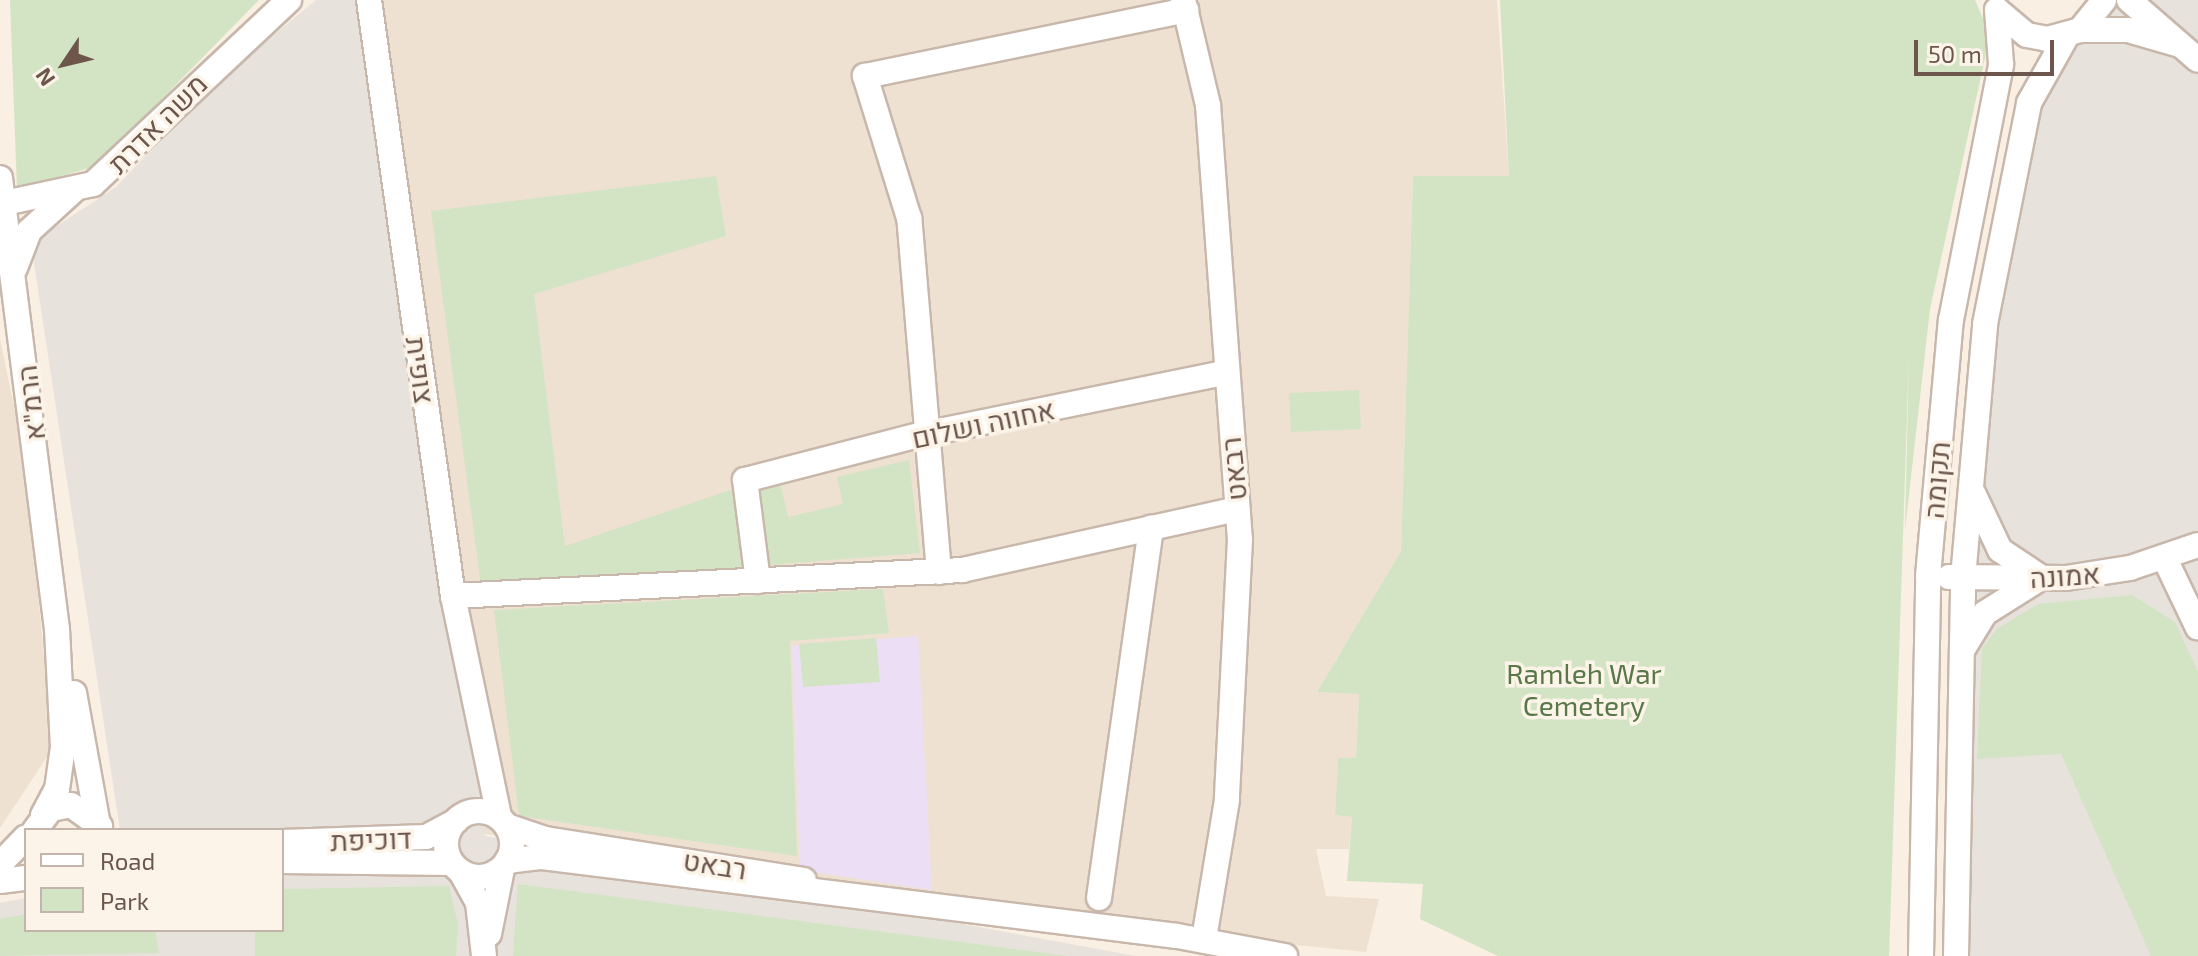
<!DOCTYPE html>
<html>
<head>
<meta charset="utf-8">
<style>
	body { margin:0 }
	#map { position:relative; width:2198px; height:956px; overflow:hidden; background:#f9efe2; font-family:"Exo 2",Heebo,sans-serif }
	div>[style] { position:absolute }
	.residential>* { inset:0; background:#efe1d2 }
	.industrial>* { inset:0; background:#e8e2dd }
	.education>* { inset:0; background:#ecdff5 }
	.green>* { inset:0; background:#d2e4c3 }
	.roads { filter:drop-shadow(2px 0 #c8b7ab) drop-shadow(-2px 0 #c8b7ab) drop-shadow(0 2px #c8b7ab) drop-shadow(0 -2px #c8b7ab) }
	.minor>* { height:24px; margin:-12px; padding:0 12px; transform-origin:12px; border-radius:12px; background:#fff }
	.minor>.ring { margin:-12px; padding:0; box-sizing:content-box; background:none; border:24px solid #fff; border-radius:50% }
	span { translate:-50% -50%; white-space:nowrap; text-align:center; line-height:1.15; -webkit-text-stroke:7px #fcf4e8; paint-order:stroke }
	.street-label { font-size:28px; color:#6d574c }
	.park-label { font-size:28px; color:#587849 }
	.legend { position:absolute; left:24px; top:828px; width:260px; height:104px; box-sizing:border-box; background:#fcf4e8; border:2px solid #c3b5aa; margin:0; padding:10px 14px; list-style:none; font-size:24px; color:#6d574c }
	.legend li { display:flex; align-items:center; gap:16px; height:40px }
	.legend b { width:40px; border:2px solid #c3b5aa }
	.north { position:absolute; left:24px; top:24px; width:80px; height:80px; -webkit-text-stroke:6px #fcf4e8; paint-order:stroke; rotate:235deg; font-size:22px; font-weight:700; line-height:32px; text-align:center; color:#6d574c }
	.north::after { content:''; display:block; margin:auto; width:28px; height:36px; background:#6d574c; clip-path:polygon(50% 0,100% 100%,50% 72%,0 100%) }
	.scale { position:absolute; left:1914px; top:40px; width:140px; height:36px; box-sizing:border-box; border:4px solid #6d574c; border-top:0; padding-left:10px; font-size:24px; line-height:28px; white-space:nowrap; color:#6d574c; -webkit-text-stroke:6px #fcf4e8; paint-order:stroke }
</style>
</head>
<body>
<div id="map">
	<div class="residential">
		<i style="clip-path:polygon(360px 0,1497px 0,1509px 176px,1413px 176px,1401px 551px,1317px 692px,1359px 693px,1356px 758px,1338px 758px,1335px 815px,1352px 817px,1349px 849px,1316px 849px,1326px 896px,1379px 899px,1366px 952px,1169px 932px,478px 833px)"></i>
		<i style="clip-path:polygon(0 339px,25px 460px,53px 748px,0 828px)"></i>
	</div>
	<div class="industrial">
		<i style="clip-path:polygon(316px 0,367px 0,485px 836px,1136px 956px,0 956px,0 903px,26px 898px,26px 930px,282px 930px,282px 830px,120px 830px,31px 243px,116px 187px,217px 82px)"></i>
		<i style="clip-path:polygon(2108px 0,2198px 0,2198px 956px,1962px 956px,1962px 767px,1988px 343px,2041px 86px)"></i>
	</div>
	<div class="education">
		<i style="clip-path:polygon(918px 636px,932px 890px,800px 870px,792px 646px)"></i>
	</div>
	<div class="green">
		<i style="clip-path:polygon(10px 0,259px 0,96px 166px,17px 189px)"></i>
		<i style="clip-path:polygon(1500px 0,1975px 0,1990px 35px,1930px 309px,1905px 530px,1909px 355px,1889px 956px,1498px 956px,1420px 919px,1423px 884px,1347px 881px,1352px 817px,1335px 815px,1338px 758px,1356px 758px,1359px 694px,1317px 692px,1401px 551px,1413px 176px,1509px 176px)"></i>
		<i style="clip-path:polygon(716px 176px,726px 236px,534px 294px,565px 546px,733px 489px,742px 568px,481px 586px,431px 211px)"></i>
		<i style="clip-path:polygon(1359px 390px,1361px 429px,1291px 432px,1289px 393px)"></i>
		<i style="clip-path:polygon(909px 460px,920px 553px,768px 565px,760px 490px,780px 482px,788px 517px,843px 504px,837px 477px)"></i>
		<i style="clip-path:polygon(883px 589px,889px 633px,790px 641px,797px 856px,519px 816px,494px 610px)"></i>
		<i style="clip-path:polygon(2132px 595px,2175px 622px,2198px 672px,2198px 956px,2151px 956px,2061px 754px,1977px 759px,1982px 648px,1998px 628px,2038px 604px)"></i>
		<i style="clip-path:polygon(876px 638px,880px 682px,803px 687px,799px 644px)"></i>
		<i style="clip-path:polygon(518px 884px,1068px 956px,513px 956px)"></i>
		<i style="clip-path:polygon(449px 886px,458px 924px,456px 956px,255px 956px,255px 930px,282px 930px,282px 889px)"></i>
		<i style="clip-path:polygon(26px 914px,26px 930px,155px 930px,159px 953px,0 956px,0 919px)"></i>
	</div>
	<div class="roads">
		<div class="minor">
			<i style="left:369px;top:0;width:602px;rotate:81.98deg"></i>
			<i style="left:453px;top:596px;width:226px;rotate:78.2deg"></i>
			<i style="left:1183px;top:0;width:108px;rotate:76.6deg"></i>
			<i style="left:1208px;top:105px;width:435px;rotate:85.8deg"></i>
			<i style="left:1240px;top:539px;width:261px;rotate:92.9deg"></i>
			<i style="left:1227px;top:800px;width:141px;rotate:99.4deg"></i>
			<i style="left:2129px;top:0;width:91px;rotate:41deg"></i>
			<i style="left:1997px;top:10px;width:39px;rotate:40deg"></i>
			<i style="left:2027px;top:35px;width:20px;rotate:11deg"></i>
			<i style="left:2047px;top:39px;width:34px;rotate:-15deg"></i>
			<i style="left:2080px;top:30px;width:38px;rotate:-51deg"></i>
			<i style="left:2080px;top:30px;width:48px"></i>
			<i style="left:2128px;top:30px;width:54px;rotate:16.1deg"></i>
			<i style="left:0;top:178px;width:455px;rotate:82.8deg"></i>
			<i style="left:57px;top:629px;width:118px;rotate:87.1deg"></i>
			<i style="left:63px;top:747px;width:42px;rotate:98.1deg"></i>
			<i style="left:57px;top:789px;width:30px;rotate:118deg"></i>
			<i style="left:0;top:204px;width:95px;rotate:-12.1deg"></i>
			<i style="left:93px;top:184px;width:269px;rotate:-43.2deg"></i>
			<i style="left:15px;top:268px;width:40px;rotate:-69deg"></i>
			<i style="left:29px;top:231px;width:59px;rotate:-42.3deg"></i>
			<i style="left:1973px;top:493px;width:63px;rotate:64.7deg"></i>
			<i style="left:2000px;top:550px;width:47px;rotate:33.7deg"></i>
			<i style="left:2165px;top:559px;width:76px;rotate:64.4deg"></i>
			<i style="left:939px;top:572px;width:355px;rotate:-94.8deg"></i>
			<i style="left:909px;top:218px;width:149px;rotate:-107.2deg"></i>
			<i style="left:865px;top:76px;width:328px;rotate:-11.6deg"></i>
			<i style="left:1949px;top:577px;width:117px;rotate:0.5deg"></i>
			<i style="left:2066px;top:578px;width:65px;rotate:-8.9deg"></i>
			<i style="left:2130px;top:568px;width:72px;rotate:-18.7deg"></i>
			<i style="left:758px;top:581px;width:102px;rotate:-97.3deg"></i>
			<i style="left:745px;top:480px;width:180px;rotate:-14.5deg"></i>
			<i style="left:919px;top:435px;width:310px;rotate:-11.5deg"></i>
			<i style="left:453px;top:596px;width:510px;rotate:-2.92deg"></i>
			<i style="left:962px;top:570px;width:282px;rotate:-12.5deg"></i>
			<i style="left:1963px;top:649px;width:42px;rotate:-58.6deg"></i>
			<i style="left:1985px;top:613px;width:60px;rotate:-32.1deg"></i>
			<i style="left:74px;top:693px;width:129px;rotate:79.7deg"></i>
			<i class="ring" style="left:446px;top:811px;width:42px;height:42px"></i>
			<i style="left:507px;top:826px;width:40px;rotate:18.9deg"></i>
			<i style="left:545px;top:839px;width:262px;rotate:9deg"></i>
			<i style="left:35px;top:830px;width:26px;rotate:-53deg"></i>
			<i style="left:51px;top:809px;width:20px;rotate:-11deg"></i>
			<i style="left:71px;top:805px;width:36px;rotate:36deg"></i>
			<i style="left:282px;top:842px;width:144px;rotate:-2deg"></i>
			<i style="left:426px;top:837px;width:34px;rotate:-28deg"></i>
			<i style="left:282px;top:861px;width:170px;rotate:0.7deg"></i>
			<i style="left:507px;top:861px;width:35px;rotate:-7deg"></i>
			<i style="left:542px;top:857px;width:640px;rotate:7.09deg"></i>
			<i style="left:1177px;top:936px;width:110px;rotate:10.5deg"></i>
			<i style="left:0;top:864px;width:37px;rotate:-46deg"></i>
			<i style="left:461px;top:872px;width:35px;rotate:61deg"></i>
			<i style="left:478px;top:903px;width:53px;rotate:83.5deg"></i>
			<i style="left:0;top:881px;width:26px;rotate:-7deg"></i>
			<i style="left:1099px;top:898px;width:374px;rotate:-82deg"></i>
			<i style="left:489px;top:934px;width:66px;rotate:-78.7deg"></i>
			<i style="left:1921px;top:956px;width:380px;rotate:-88.9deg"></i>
			<i style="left:1928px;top:576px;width:257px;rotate:-84.9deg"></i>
			<i style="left:1951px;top:320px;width:261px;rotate:-78.9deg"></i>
			<i style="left:2001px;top:64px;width:54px;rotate:-94.2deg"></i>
			<i style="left:1956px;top:956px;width:378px;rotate:-88.9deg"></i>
			<i style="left:1963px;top:578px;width:255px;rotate:-85deg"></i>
			<i style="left:1985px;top:324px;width:225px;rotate:-78.7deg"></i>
			<i style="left:2029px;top:103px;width:76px;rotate:-60.7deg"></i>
		</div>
	</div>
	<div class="street-label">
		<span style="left:157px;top:123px;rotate:-45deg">משה אדרת</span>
		<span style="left:421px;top:370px;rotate:82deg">צופית</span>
		<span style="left:30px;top:403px;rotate:-97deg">הרמ"א</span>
		<span style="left:983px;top:423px;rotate:-12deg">אחווה ושלום</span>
		<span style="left:1233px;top:469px;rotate:-96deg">רבאט</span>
		<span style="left:1936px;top:480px;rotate:-85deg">תקומה</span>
		<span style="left:2065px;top:575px;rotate:-4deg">אמונה</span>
		<span style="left:371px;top:839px;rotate:-2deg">דוכיפת</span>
		<span style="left:715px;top:864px;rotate:9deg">רבאט</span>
	</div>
	<div class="park-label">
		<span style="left:1584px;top:689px">Ramleh War<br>Cemetery</span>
	</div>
	<ul class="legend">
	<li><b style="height:10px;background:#fff"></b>Road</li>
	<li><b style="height:22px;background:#d2e4c3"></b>Park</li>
	</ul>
	<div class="north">N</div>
	<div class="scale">50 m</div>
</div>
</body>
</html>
